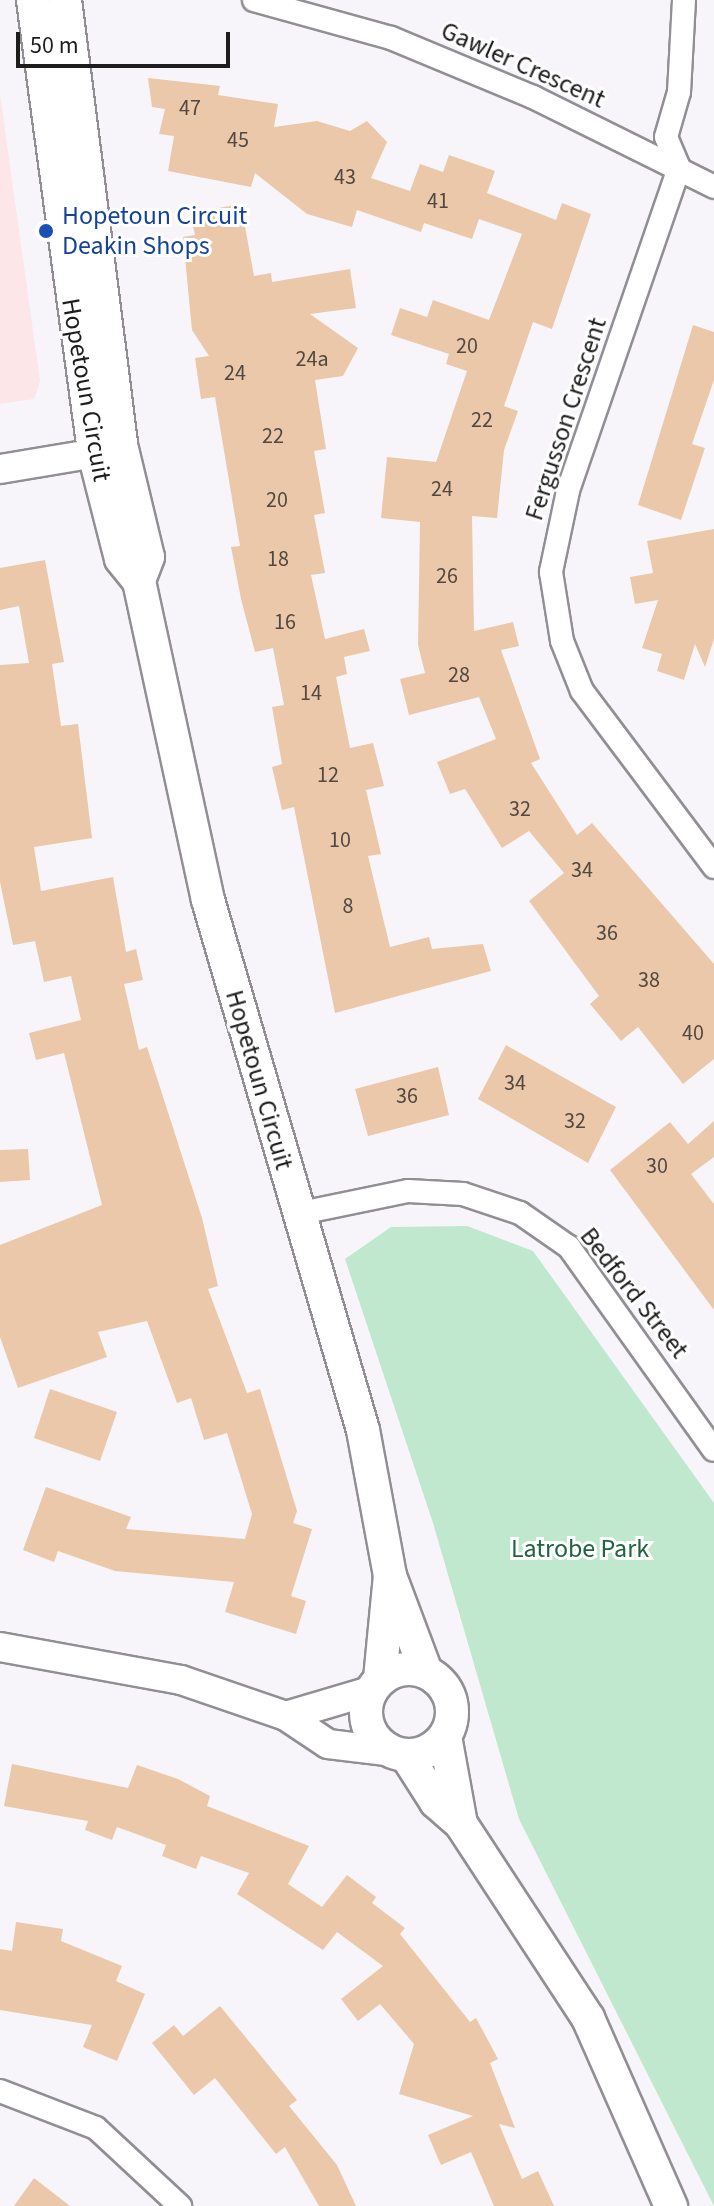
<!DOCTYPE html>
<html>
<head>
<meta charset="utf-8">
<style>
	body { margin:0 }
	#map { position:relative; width:714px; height:2206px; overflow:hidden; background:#f7f5fa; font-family:"Source Sans 3",sans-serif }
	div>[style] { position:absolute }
	.commercial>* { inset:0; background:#fce6e8 }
	.green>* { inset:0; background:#bfe8ce }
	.building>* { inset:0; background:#eac8a9 }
	.roads { filter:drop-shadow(2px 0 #918f94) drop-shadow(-2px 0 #918f94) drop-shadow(0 2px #918f94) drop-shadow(0 -2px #918f94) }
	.minor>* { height:22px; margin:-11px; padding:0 11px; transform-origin:11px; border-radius:11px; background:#fff }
	.tertiary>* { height:28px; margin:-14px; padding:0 14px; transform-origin:14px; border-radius:14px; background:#fff }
	.secondary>* { height:32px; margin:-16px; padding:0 16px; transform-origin:16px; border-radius:16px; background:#fff }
	.secondary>.ring { margin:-16px; padding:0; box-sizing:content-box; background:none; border:32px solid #fff; border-radius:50% }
	.dots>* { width:22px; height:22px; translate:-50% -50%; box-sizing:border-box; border:4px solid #fff; border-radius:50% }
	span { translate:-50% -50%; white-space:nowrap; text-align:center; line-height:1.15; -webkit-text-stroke:6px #fff; paint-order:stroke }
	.number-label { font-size:22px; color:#504841 }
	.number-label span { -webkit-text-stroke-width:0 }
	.street-label { font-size:26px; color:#1d1d1e }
	.transit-label { font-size:26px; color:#164399 }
	.left { translate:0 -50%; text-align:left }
	.park-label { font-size:26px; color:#226341 }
	.scale { position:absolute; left:16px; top:32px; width:214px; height:36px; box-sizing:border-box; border:4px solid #1d1d1e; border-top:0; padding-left:10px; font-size:24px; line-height:28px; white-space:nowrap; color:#1d1d1e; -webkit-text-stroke:6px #fff; paint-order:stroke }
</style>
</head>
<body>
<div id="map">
	<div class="commercial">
		<i style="clip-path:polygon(0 94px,40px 381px,34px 399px,0 404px)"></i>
	</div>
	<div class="green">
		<i style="clip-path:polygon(467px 1226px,533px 1251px,714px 1503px,714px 2206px,519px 1819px,433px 1523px,345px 1259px,391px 1227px)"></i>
	</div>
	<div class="building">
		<i style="clip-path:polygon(148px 78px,220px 86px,218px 95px,278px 104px,274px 127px,317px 121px,350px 131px,367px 121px,387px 142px,371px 178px,410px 191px,420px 164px,443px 172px,449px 155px,495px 171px,487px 193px,556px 220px,562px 203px,591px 214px,552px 329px,533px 322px,504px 406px,518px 411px,504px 450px,497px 518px,472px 516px,474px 631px,513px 622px,519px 646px,501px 650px,540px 759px,531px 763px,577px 835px,592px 823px,714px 964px,714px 1059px,683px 1084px,638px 1027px,621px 1041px,590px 1004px,599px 996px,529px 901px,564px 873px,529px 831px,502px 848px,465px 789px,450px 794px,437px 762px,496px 739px,479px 697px,409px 715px,400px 679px,425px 673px,418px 645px,420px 522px,381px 518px,387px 457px,436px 462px,467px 371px,446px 364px,449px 354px,391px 335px,400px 308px,427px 317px,433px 300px,489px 320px,522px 234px,479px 219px,472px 239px,424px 223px,421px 232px,357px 210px,352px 227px,307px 214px,255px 173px,251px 187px,168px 171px,174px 136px,159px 134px,165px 109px,152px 107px)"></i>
		<i style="clip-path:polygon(241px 204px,254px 276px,271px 273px,272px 282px,350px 269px,356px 308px,310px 314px,358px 348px,343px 376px,315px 380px,326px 449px,314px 451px,325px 513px,314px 515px,325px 573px,311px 575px,325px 639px,364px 629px,370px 651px,344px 657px,347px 674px,336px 677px,350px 748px,373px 743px,384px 786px,366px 790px,381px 854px,368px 856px,390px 947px,429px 937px,432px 949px,483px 944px,491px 971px,335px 1013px,294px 807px,282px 810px,272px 767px,282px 764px,272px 707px,284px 705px,273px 648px,255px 652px,241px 599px,231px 547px,240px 546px,215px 397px,201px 399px,195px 358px,209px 356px,192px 330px,183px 237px,195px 235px,190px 213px)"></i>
		<i style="clip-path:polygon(693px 325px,714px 332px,714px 380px,692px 444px,705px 448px,681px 520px,638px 505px)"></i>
		<i style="clip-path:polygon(714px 529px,714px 639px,705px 667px,695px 644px,684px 680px,657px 671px,662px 654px,642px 648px,658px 600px,635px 604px,630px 577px,653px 573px,647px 541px)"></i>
		<i style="clip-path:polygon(45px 560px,64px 662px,52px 664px,61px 726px,78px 724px,92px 838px,34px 847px,41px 891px,113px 877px,126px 952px,136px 949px,143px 980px,124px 984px,139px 1050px,147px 1047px,202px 1218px,218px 1286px,208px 1289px,247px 1393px,260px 1389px,297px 1511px,293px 1523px,312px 1529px,291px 1596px,306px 1601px,296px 1634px,225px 1612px,234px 1582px,115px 1571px,58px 1551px,54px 1562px,23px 1550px,46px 1487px,131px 1517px,126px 1529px,245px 1539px,252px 1514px,227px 1433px,204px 1440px,191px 1398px,177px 1403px,147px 1321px,98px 1332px,107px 1357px,18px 1388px,0 1337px,0 1245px,102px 1205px,64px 1053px,36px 1060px,29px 1033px,81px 1020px,71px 976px,44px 982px,35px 941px,13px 945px,0 882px,0 665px,29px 663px,19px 606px,0 610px,0 568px)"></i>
		<i style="clip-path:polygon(506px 1045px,616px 1107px,588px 1163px,478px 1099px)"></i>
		<i style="clip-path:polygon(438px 1067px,449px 1115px,368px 1136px,355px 1089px)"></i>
		<i style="clip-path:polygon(714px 1121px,714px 1157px,691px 1174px,714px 1204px,714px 1310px,610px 1170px,670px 1122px,688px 1144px)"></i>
		<i style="clip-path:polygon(28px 1149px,30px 1180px,0 1182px,0 1150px)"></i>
		<i style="clip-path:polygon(50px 1389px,117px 1412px,100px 1461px,34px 1438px)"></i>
		<i style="clip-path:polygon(12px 1764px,128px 1788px,137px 1765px,178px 1779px,210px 1796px,207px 1806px,309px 1846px,288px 1884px,322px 1907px,347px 1875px,376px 1897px,372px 1903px,405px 1928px,400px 1934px,470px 2022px,476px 2018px,498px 2059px,490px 2063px,515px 2128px,499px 2124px,522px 2179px,538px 2171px,554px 2206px,494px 2206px,471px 2152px,441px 2165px,428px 2135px,473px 2116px,399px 2094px,414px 2044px,380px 2004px,358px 2021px,341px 1999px,383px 1966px,337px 1932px,323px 1950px,237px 1894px,249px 1873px,201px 1856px,196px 1869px,162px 1856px,166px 1845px,117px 1827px,112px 1840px,85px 1830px,88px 1821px,4px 1806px)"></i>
		<i style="clip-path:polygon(16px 1922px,63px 1929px,61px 1941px,122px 1966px,116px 1981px,145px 1994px,117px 2061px,83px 2047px,92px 2025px,0 2010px,0 1949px,12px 1951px)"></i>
		<i style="clip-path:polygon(220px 2006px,297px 2100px,289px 2106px,337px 2165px,356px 2206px,319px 2206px,285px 2147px,276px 2154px,215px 2078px,194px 2095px,152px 2043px,174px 2025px,183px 2036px)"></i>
		<i style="clip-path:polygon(34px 2178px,70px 2206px,14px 2206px)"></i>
	</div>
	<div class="roads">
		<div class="minor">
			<i style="left:254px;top:0;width:142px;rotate:15.5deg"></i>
			<i style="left:391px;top:38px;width:154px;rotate:22.6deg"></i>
			<i style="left:533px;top:97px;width:202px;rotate:26.4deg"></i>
			<i style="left:684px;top:0;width:92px;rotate:93.1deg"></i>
			<i style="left:679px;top:92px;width:47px;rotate:106.1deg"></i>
			<i style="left:666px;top:137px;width:34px;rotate:67deg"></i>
			<i style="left:679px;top:168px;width:342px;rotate:109deg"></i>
			<i style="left:568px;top:491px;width:83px;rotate:101.9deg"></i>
			<i style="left:551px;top:572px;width:70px;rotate:80.9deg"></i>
			<i style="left:562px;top:641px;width:54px;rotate:68.2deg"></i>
			<i style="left:582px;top:691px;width:220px;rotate:53.1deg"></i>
			<i style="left:296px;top:1214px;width:114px;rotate:-11.6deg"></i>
			<i style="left:408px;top:1191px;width:55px;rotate:3.1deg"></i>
			<i style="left:463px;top:1194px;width:60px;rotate:18.4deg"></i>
			<i style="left:520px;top:1213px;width:60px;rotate:34.8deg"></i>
			<i style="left:569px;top:1247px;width:249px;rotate:54.5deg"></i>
			<i style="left:0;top:2091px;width:103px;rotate:21.1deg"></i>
			<i style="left:96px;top:2128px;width:115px;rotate:42.9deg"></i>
		</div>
		<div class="tertiary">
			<i style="left:0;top:469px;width:115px;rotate:-9.5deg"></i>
			<i style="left:0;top:1647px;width:184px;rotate:10.3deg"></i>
			<i style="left:181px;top:1680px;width:111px;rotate:18.9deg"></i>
			<i style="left:286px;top:1716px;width:50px;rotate:33.7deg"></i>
			<i style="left:328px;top:1744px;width:65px;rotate:7deg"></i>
			<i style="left:286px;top:1716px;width:88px;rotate:-16.6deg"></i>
		</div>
		<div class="secondary">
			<i style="left:33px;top:0;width:457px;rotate:82.3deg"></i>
			<i style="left:94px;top:453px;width:109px;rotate:75.7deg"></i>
			<i style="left:121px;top:559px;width:28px;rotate:51deg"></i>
			<i style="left:139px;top:581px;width:326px;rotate:77.8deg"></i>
			<i style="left:208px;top:900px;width:552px;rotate:73.7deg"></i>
			<i style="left:363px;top:1430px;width:148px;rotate:79.5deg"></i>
			<i style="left:390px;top:1576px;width:103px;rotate:69.4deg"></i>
			<i style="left:65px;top:0;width:453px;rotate:82.8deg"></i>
			<i style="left:122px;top:449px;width:111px;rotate:76.5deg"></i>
			<i style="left:148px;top:557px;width:26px;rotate:111deg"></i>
			<i class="ring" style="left:366px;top:1669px;width:54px;height:54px"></i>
			<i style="left:380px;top:1679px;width:103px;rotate:-84.5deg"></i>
			<i style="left:445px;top:1736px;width:89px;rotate:79.7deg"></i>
			<i style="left:461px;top:1824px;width:232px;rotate:56.8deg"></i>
			<i style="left:588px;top:2018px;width:206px;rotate:66.2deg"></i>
			<i style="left:406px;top:1755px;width:56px;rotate:57.4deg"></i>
			<i style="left:436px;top:1802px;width:33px;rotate:41deg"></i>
		</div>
	</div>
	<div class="dots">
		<i style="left:46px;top:231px;background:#1a4fb4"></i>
	</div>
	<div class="number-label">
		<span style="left:190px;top:109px">47</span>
		<span style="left:238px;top:141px">45</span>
		<span style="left:345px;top:178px">43</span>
		<span style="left:438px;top:202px">41</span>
		<span style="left:467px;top:347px">20</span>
		<span style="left:312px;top:360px">24a</span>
		<span style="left:235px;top:374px">24</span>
		<span style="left:482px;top:421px">22</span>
		<span style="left:273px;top:437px">22</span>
		<span style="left:442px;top:490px">24</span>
		<span style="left:277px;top:501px">20</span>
		<span style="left:278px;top:560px">18</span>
		<span style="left:447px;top:577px">26</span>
		<span style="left:285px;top:623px">16</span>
		<span style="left:459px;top:676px">28</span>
		<span style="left:311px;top:694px">14</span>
		<span style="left:328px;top:776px">12</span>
		<span style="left:520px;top:810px">32</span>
		<span style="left:340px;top:841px">10</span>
		<span style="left:582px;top:871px">34</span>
		<span style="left:348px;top:907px">8</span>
		<span style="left:607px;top:934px">36</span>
		<span style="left:649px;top:981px">38</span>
		<span style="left:693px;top:1034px">40</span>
		<span style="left:515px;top:1084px">34</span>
		<span style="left:407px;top:1097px">36</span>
		<span style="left:575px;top:1122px">32</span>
		<span style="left:657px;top:1167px">30</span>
	</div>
	<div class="street-label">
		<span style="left:523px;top:65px;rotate:24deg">Gawler Crescent</span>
		<span style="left:86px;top:390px;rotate:80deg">Hopetoun Circuit</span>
		<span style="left:566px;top:419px;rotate:-72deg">Fergusson Crescent</span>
		<span style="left:259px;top:1080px;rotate:74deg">Hopetoun Circuit</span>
		<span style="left:634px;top:1293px;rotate:52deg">Bedford Street</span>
	</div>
	<div class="transit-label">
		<span class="left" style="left:62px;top:231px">Hopetoun Circuit<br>Deakin Shops</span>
	</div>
	<div class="park-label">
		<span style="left:580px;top:1549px">Latrobe Park</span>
	</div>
	<div class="scale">50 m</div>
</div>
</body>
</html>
